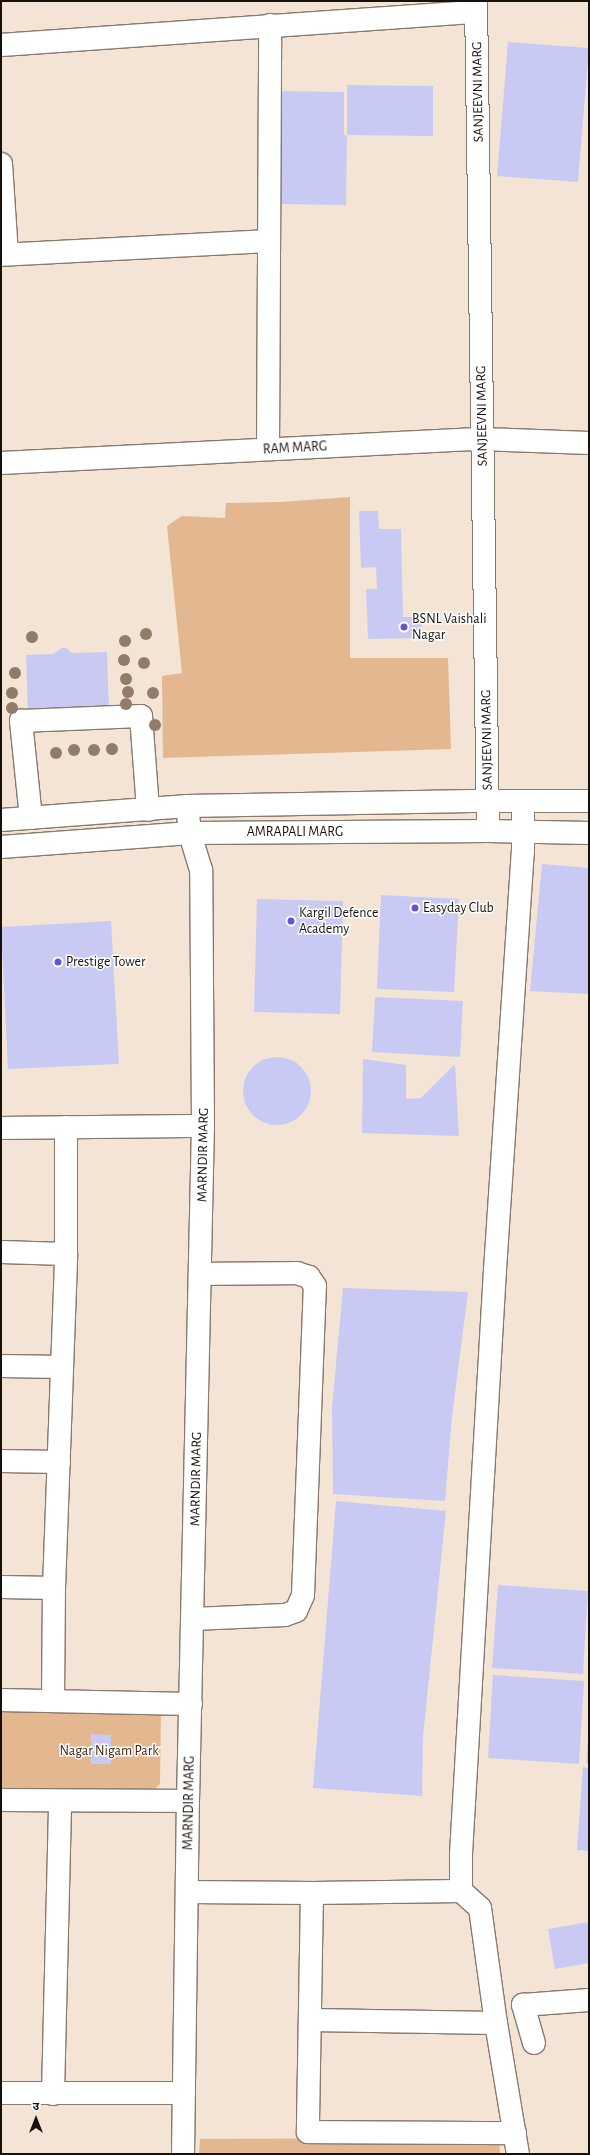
<!DOCTYPE html>
<html>
<head>
<meta charset="utf-8">
<style>
	body { margin:0 }
	#map { position:relative; width:590px; height:2155px; overflow:hidden; background:#f4e4d6; font-family:"Alegreya Sans","Noto Sans Devanagari",sans-serif }
	div>[style] { position:absolute }
	.green>* { inset:0; background:#e3b790 }
	.building>* { inset:0; background:#c9caf4 }
	.round { border-radius:50% }
	.roads { filter:drop-shadow(1px 0 #88796d) drop-shadow(-1px 0 #88796d) drop-shadow(0 1px #88796d) drop-shadow(0 -1px #88796d) }
	.minor>* { height:22px; margin:-11px; padding:0 11px; transform-origin:11px; border-radius:11px; background:#fff }
	.trees>* { width:12px; height:12px; margin:-6px; border-radius:50%; background:#907c68 }
	.dots>* { width:11px; height:11px; translate:-50% -50%; box-sizing:border-box; border:2px solid #fff; border-radius:50% }
	span { translate:-50% -50%; white-space:nowrap; text-align:center; line-height:1.15; -webkit-text-stroke:3px #fff; paint-order:stroke }
	.street-label { font-size:14px; color:#17110c }
	.poi-label { font-size:14px; color:#17110c }
	.left { translate:0 -50%; text-align:left }
	.park-label { font-size:14px; color:#3e260e }
	.frame { position:absolute; inset:0; border:2px solid #17110c; pointer-events:none }
	.north { position:absolute; left:16px; top:2099px; width:40px; height:40px; -webkit-text-stroke:3px #fff; paint-order:stroke; rotate:0deg; font-size:11px; font-weight:700; line-height:16px; text-align:center; color:#17110c }
	.north::after { content:''; display:block; margin:auto; width:14px; height:18px; background:#17110c; clip-path:polygon(50% 0,100% 100%,50% 72%,0 100%) }
</style>
</head>
<body>
<div id="map">
	<div class="green">
		<i style="clip-path:polygon(350px 497px,350px 658px,448px 658px,451px 749px,163px 758px,162px 676px,182px 673px,167px 526px,182px 516px,225px 518px,226px 503px,281px 502px)"></i>
		<i style="clip-path:polygon(1px 1709px,161px 1711px,160px 1784px,150px 1793px,1px 1791px)"></i>
		<i style="clip-path:polygon(499px 2138px,500px 2154px,199px 2154px,200px 2139px)"></i>
	</div>
	<div class="building">
		<i style="clip-path:polygon(508px 42px,589px 48px,578px 182px,497px 176px)"></i>
		<i style="clip-path:polygon(347px 85px,433px 86px,433px 136px,347px 135px)"></i>
		<i style="clip-path:polygon(277px 91px,344px 92px,344px 135px,347px 135px,346px 205px,276px 204px)"></i>
		<i style="clip-path:polygon(359px 511px,378px 511px,379px 529px,401px 529px,403px 617px,422px 617px,422px 638px,368px 639px,366px 589px,377px 589px,376px 567px,361px 568px)"></i>
		<i style="clip-path:polygon(62px 648px,66px 648px,72px 653px,107px 652px,109px 711px,28px 714px,26px 655px,53px 654px)"></i>
		<i style="clip-path:polygon(542px 864px,589px 868px,589px 994px,530px 991px)"></i>
		<i style="clip-path:polygon(381px 895px,459px 899px,454px 992px,377px 989px)"></i>
		<i style="clip-path:polygon(257px 899px,343px 901px,340px 1014px,254px 1012px)"></i>
		<i style="clip-path:polygon(111px 921px,119px 1064px,8px 1069px,1px 927px)"></i>
		<i style="clip-path:polygon(375px 997px,463px 1001px,460px 1057px,372px 1052px)"></i>
		<i class="round" style="left:243px;top:1057px;width:68px;height:68px"></i>
		<i style="clip-path:polygon(363px 1059px,406px 1065px,406px 1099px,421px 1098px,455px 1064px,459px 1136px,362px 1133px)"></i>
		<i style="clip-path:polygon(343px 1288px,468px 1292px,452px 1417px,445px 1501px,333px 1494px,332px 1408px)"></i>
		<i style="clip-path:polygon(336px 1501px,446px 1511px,423px 1737px,422px 1796px,313px 1788px)"></i>
		<i style="clip-path:polygon(498px 1585px,588px 1591px,583px 1674px,492px 1668px)"></i>
		<i style="clip-path:polygon(493px 1675px,584px 1681px,579px 1764px,488px 1758px)"></i>
		<i style="clip-path:polygon(91px 1734px,111px 1735px,111px 1764px,91px 1764px)"></i>
		<i style="clip-path:polygon(588px 1738px,589px 1738px,589px 1763px,586px 1763px)"></i>
		<i style="clip-path:polygon(583px 1767px,589px 1768px,589px 1851px,577px 1850px)"></i>
		<i style="clip-path:polygon(589px 1922px,589px 1963px,555px 1969px,548px 1929px)"></i>
	</div>
	<div class="roads">
		<div class="minor">
			<i style="left:476px;top:1px;width:830px;rotate:89.17deg"></i>
			<i style="left:1px;top:45px;width:476px;rotate:-4deg"></i>
			<i style="left:1px;top:164px;width:90px;rotate:86.2deg"></i>
			<i style="left:1px;top:255px;width:267px;rotate:-3deg"></i>
			<i style="left:268px;top:449px;width:424px;rotate:-89.7deg"></i>
			<i style="left:1px;top:463px;width:482px;rotate:-2.9deg"></i>
			<i style="left:482px;top:439px;width:107px;rotate:2.1deg"></i>
			<i style="left:31px;top:818px;width:98px;rotate:-95.9deg"></i>
			<i style="left:21px;top:721px;width:120px;rotate:-2.4deg"></i>
			<i style="left:141px;top:716px;width:94px;rotate:85.7deg"></i>
			<i style="left:1px;top:820px;width:187px;rotate:-4.3deg"></i>
			<i style="left:187px;top:806px;width:300px;rotate:-1deg"></i>
			<i style="left:487px;top:801px;width:102px"></i>
			<i style="left:1px;top:847px;width:190px;rotate:-4.2deg"></i>
			<i style="left:190px;top:833px;width:298px;rotate:-0.4deg"></i>
			<i style="left:488px;top:831px;width:101px;rotate:1.1deg"></i>
			<i style="left:1px;top:1128px;width:202px;rotate:-0.6deg"></i>
			<i style="left:1px;top:1252px;width:65px;rotate:1.8deg"></i>
			<i style="left:1px;top:1366px;width:61px;rotate:0.9deg"></i>
			<i style="left:1px;top:1461px;width:58px;rotate:1deg"></i>
			<i style="left:1px;top:1587px;width:53px;rotate:1.1deg"></i>
			<i style="left:193px;top:1619px;width:92px;rotate:-2.5deg"></i>
			<i style="left:285px;top:1615px;width:12px;rotate:-20deg"></i>
			<i style="left:296px;top:1611px;width:17px;rotate:-66deg"></i>
			<i style="left:303px;top:1595px;width:309px;rotate:-87.8deg"></i>
			<i style="left:315px;top:1286px;width:11px;rotate:-124deg"></i>
			<i style="left:309px;top:1277px;width:13px;rotate:-162deg"></i>
			<i style="left:297px;top:1273px;width:96px;rotate:179.4deg"></i>
			<i style="left:1px;top:1700px;width:190px;rotate:1.2deg"></i>
			<i style="left:53px;top:1701px;width:113px;rotate:-89.5deg"></i>
			<i style="left:54px;top:1588px;width:334px;rotate:-87.9deg"></i>
			<i style="left:66px;top:1254px;width:127px;rotate:-90deg"></i>
			<i style="left:1px;top:1800px;width:187px;rotate:0.3deg"></i>
			<i style="left:461px;top:1891px;width:37px;rotate:-90deg"></i>
			<i style="left:461px;top:1854px;width:585px;rotate:-86.67deg"></i>
			<i style="left:495px;top:1270px;width:419px;rotate:-86.2deg"></i>
			<i style="left:523px;top:852px;width:51px;rotate:-90deg"></i>
			<i style="left:188px;top:1892px;width:124px;rotate:0.5deg"></i>
			<i style="left:312px;top:1893px;width:149px;rotate:-0.8deg"></i>
			<i style="left:461px;top:1891px;width:25px;rotate:42deg"></i>
			<i style="left:480px;top:1908px;width:116px;rotate:82.1deg"></i>
			<i style="left:496px;top:2023px;width:133px;rotate:80.5deg"></i>
			<i style="left:312px;top:1893px;width:239px;rotate:91deg"></i>
			<i style="left:308px;top:2132px;width:207px;rotate:0.3deg"></i>
			<i style="left:310px;top:2020px;width:186px;rotate:0.9deg"></i>
			<i style="left:534px;top:2043px;width:40px;rotate:-106deg"></i>
			<i style="left:523px;top:2005px;width:66px;rotate:-4.3deg"></i>
			<i style="left:1px;top:2093px;width:183px"></i>
			<i style="left:53px;top:2094px;width:293px;rotate:-88.6deg"></i>
			<i style="left:183px;top:2154px;width:353px;rotate:-89.2deg"></i>
			<i style="left:188px;top:1801px;width:675px;rotate:-88.73deg"></i>
			<i style="left:203px;top:1126px;width:256px;rotate:-90.4deg"></i>
			<i style="left:201px;top:870px;width:39px;rotate:-107deg"></i>
			<i style="left:190px;top:833px;width:27px;rotate:-96deg"></i>
		</div>
	</div>
	<div class="trees">
		<i style="left:146px;top:634px"></i>
		<i style="left:32px;top:637px"></i>
		<i style="left:125px;top:641px"></i>
		<i style="left:124px;top:660px"></i>
		<i style="left:144px;top:663px"></i>
		<i style="left:15px;top:673px"></i>
		<i style="left:126px;top:679px"></i>
		<i style="left:128px;top:692px"></i>
		<i style="left:12px;top:693px"></i>
		<i style="left:153px;top:693px"></i>
		<i style="left:126px;top:704px"></i>
		<i style="left:12px;top:708px"></i>
		<i style="left:155px;top:725px"></i>
		<i style="left:112px;top:749px"></i>
		<i style="left:74px;top:750px"></i>
		<i style="left:94px;top:750px"></i>
		<i style="left:56px;top:753px"></i>
	</div>
	<div class="dots">
		<i style="left:404px;top:627px;background:#6555ce"></i>
		<i style="left:415px;top:908px;background:#6555ce"></i>
		<i style="left:291px;top:921px;background:#6555ce"></i>
		<i style="left:58px;top:962px;background:#6555ce"></i>
	</div>
	<div class="street-label">
		<span style="left:478px;top:92px;rotate:-91deg">SANJEEVNI MARG</span>
		<span style="left:482px;top:416px;rotate:-91deg">SANJEEVNI MARG</span>
		<span style="left:295px;top:448px;rotate:-3deg">RAM MARG</span>
		<span style="left:487px;top:740px;rotate:-91deg">SANJEEVNI MARG</span>
		<span style="left:295px;top:832px">AMRAPALI MARG</span>
		<span style="left:203px;top:1155px;rotate:-89deg">MARNDIR MARG</span>
		<span style="left:196px;top:1479px;rotate:-89deg">MARNDIR MARG</span>
		<span style="left:189px;top:1803px;rotate:-89deg">MARNDIR MARG</span>
	</div>
	<div class="poi-label">
		<span class="left" style="left:412px;top:627px">BSNL Vaishali<br>Nagar</span>
		<span class="left" style="left:423px;top:908px">Easyday Club</span>
		<span class="left" style="left:299px;top:921px">Kargil Defence<br>Academy</span>
		<span class="left" style="left:66px;top:962px">Prestige Tower</span>
	</div>
	<div class="park-label">
		<span style="left:109px;top:1751px">Nagar Nigam Park</span>
	</div>
	<div class="frame"></div>
	<div class="north">उ</div>
</div>
</body>
</html>
